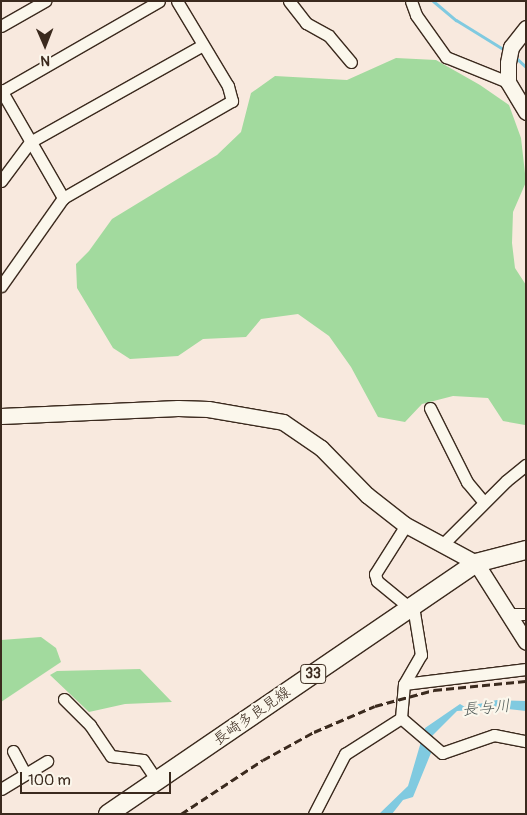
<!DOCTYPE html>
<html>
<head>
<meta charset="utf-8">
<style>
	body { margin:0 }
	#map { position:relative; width:527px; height:815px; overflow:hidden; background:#f8e9de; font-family:Pangolin,"Klee One",sans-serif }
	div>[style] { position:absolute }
	.green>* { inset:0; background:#a2da9e }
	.water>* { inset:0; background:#80cae0 }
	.stream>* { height:3px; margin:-1.5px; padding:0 1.5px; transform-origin:1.5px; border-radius:1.5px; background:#80cae0 }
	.roads { filter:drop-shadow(1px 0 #3b2a1e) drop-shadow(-1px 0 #3b2a1e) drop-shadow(0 1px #3b2a1e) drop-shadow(0 -1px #3b2a1e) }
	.street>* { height:11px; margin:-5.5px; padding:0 5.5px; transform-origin:5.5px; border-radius:5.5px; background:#fbf7ec }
	.secondary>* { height:15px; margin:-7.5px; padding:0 7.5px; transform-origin:7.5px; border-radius:7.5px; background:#fbf7ec }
	.primary>* { height:18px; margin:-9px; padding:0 9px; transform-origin:9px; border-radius:9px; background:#fbf7ec }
	.rail>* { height:3px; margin-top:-1.5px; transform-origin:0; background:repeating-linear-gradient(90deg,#3b2a1e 0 8px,transparent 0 12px) }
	span { translate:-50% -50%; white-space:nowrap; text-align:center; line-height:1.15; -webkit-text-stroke:4.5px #fbf7ec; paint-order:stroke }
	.shield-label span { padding:1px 4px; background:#fbf7ec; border:1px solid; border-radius:4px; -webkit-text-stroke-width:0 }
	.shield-label { font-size:14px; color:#3b2a1e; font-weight:700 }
	.street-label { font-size:15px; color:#3b2a1e }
	.water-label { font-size:16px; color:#505a58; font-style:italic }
	.frame { position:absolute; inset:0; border:2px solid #3b2a1e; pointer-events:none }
	.north { position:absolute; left:20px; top:20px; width:50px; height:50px; -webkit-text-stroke:4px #fbf7ec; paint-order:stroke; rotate:179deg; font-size:14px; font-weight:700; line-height:20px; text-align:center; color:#3b2a1e }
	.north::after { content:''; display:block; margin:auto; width:18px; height:22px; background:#3b2a1e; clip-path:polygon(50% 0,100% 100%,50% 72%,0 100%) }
	.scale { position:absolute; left:20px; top:772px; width:151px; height:22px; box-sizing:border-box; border:2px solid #3b2a1e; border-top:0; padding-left:6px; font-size:15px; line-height:18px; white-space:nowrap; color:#3b2a1e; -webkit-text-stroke:4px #fbf7ec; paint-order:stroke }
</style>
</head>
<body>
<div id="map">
	<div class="green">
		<i style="clip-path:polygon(396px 58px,436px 60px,480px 85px,509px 105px,521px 138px,526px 182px,513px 212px,512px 243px,515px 268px,526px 285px,525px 425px,503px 421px,488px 398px,453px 396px,422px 404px,405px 422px,378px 417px,351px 367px,329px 336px,298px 314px,261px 319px,246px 337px,203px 339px,178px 356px,130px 359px,113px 348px,77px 288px,76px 264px,89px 251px,112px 219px,217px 155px,241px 132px,251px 93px,275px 76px,347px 80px)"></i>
		<i style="clip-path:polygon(41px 637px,56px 648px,61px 662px,1px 702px,1px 640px)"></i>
		<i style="clip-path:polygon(140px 669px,172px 702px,125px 704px,89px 712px,50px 675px,57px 671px)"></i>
	</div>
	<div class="water">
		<i style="clip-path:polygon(497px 700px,526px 701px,526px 711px,499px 708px,457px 711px,431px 737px,433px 748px,413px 797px,403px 800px,392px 814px,379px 814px,408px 786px,425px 728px,460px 704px,465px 707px)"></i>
	</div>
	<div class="stream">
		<i style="left:433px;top:1px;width:30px;rotate:40deg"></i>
		<i style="left:456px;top:20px;width:59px;rotate:31.8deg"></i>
		<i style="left:514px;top:56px;width:16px;rotate:43deg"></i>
	</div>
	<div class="roads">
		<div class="street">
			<i style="left:289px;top:1px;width:28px;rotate:52deg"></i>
			<i style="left:306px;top:23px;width:26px;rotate:29deg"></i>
			<i style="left:329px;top:36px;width:34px;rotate:50deg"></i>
			<i style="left:411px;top:1px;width:15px;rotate:70deg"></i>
			<i style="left:416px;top:15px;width:52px;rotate:54.5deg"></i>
			<i style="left:446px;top:57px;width:67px;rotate:22deg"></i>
			<i style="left:1px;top:26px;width:51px;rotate:-29.6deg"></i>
			<i style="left:1px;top:90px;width:125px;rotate:60.1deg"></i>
			<i style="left:1px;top:92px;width:182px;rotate:-29.9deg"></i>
			<i style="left:1px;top:181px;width:49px;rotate:-53.4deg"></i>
			<i style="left:30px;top:142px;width:198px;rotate:-29.3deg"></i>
			<i style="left:1px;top:286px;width:108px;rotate:-54.8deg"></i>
			<i style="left:63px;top:198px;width:195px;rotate:-29.9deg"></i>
			<i style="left:232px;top:101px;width:16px;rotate:-105deg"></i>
			<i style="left:228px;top:86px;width:99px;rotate:-121deg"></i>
			<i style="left:430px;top:408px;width:83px;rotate:63.4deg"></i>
			<i style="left:467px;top:482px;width:26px;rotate:50deg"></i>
			<i style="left:406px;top:525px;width:58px;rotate:122.3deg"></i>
			<i style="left:375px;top:574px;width:7px;rotate:74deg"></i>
			<i style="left:377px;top:581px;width:43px;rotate:39.3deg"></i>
			<i style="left:443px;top:544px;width:89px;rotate:-45deg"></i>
			<i style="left:506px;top:481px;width:26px;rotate:-39deg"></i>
			<i style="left:509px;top:614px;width:17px"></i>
			<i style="left:404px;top:684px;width:123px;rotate:-7deg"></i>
			<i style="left:64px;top:699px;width:37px;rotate:45deg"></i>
			<i style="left:90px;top:725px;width:37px;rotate:56deg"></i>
			<i style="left:111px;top:756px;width:32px;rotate:7deg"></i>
			<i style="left:143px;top:760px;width:25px;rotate:56deg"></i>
			<i style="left:401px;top:718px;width:54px;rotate:40.5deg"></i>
			<i style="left:442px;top:753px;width:55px;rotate:-19.1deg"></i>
			<i style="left:494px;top:735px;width:33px;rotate:11deg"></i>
			<i style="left:401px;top:718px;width:34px;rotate:-85deg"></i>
			<i style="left:404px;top:684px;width:34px;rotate:-60deg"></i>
			<i style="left:421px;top:655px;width:50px;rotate:-99.3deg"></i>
			<i style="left:13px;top:751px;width:26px;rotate:62deg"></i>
			<i style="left:1px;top:789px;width:54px;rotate:-31.3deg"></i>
			<i style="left:314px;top:814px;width:68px;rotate:-62.7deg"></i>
			<i style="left:345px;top:754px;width:67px;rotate:-32.7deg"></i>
		</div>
		<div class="secondary">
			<i style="left:526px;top:28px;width:24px;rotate:128deg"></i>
			<i style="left:511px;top:47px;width:16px;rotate:101deg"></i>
			<i style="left:508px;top:63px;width:19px;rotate:90deg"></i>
			<i style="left:508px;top:82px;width:35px;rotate:59deg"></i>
			<i style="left:1px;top:416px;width:177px;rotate:-2.6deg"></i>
			<i style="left:178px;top:408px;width:30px;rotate:2deg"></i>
			<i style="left:208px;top:409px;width:76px;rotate:9.8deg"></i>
			<i style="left:283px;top:422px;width:46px;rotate:34.4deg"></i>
			<i style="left:321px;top:448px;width:66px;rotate:45.6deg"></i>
			<i style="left:367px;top:495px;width:47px;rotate:38.1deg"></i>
			<i style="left:404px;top:524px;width:82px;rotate:28.4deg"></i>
			<i style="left:476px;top:563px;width:93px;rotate:57.7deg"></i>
		</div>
		<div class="primary">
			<i style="left:108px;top:814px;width:445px;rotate:-34.3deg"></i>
			<i style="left:476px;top:563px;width:52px;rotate:-14.6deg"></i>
		</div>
	</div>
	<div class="rail">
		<i style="left:181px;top:814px;width:98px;rotate:-33.4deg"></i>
		<i style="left:263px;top:760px;width:58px;rotate:-28.8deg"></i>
		<i style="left:314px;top:732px;width:66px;rotate:-23.1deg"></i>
		<i style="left:375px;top:706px;width:61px;rotate:-15.2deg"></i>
		<i style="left:434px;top:690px;width:92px;rotate:-5.6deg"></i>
	</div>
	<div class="shield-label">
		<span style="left:313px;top:674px">33</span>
	</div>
	<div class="street-label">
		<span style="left:252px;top:716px;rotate:-35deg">長崎多良見線</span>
	</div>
	<div class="water-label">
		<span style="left:486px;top:708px;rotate:-5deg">長与川</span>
	</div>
	<div class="frame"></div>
	<div class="north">N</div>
	<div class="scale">100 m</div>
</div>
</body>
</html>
